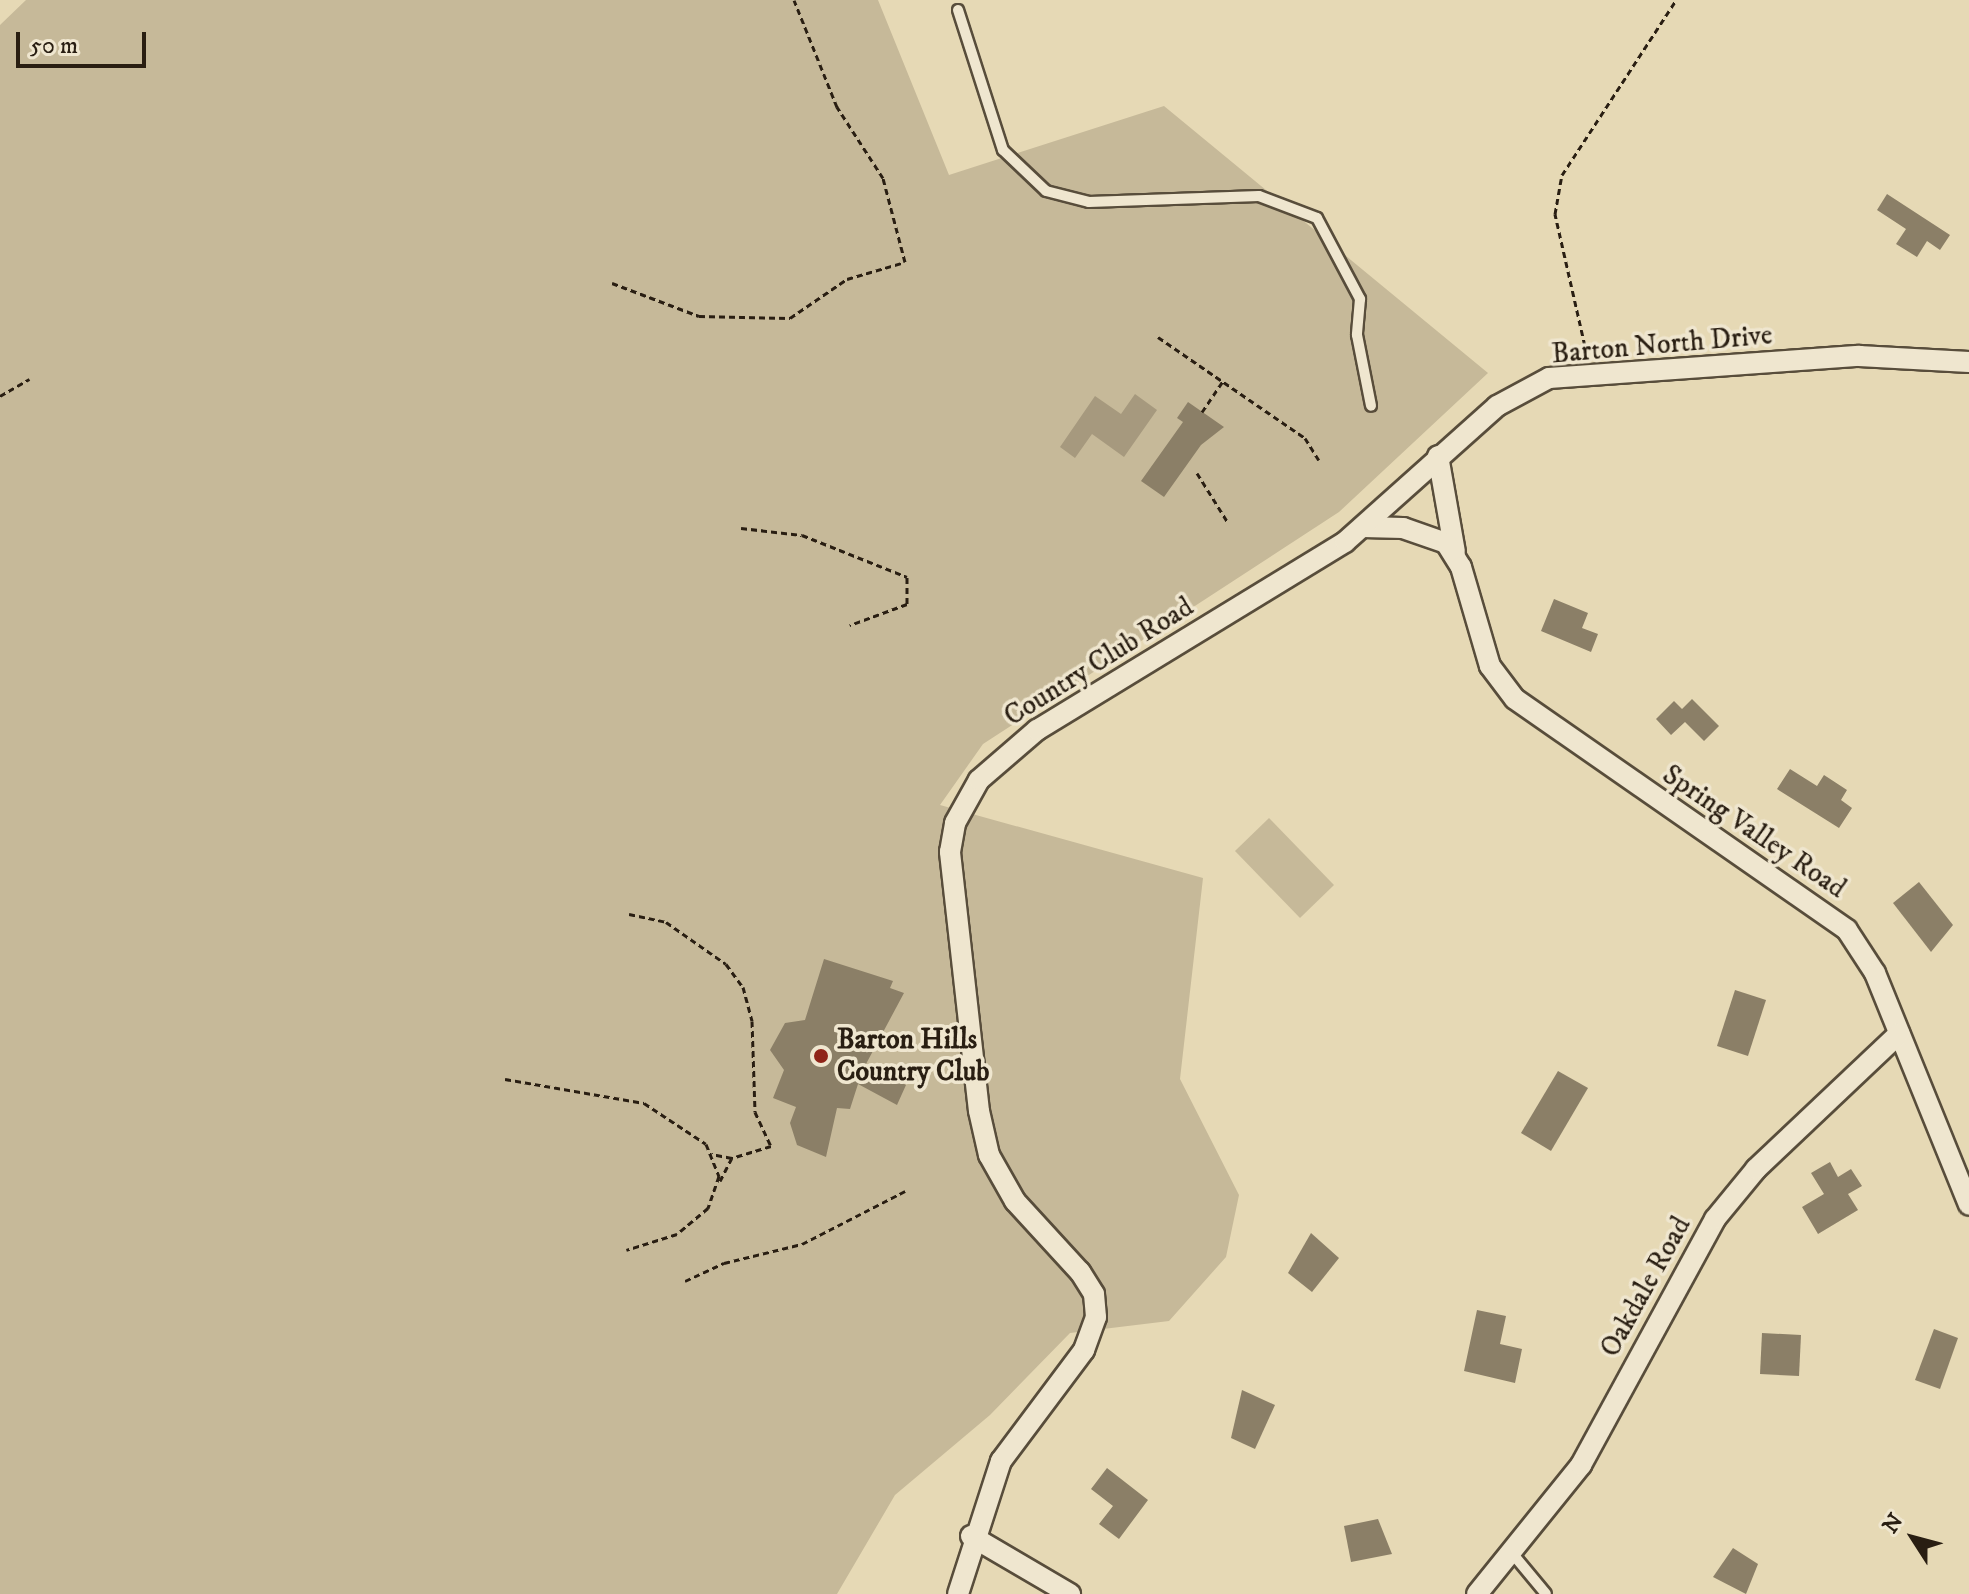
<!DOCTYPE html>
<html>
<head>
<meta charset="utf-8">
<style>
	body { margin:0 }
	#map { position:relative; width:1969px; height:1594px; overflow:hidden; background:#e6d9b5; font-family:"IM FELL DW Pica",serif }
	div>[style] { position:absolute }
	.green>* { inset:0; background:#c6b999 }
	.water>* { inset:0; background:#a6997e }
	.building>* { inset:0; background:#8b7f67 }
	.path>* { height:3px; margin-top:-1.5px; transform-origin:0; background:repeating-linear-gradient(90deg,#291e12 0 6px,transparent 0 10px) }
	.roads { filter:drop-shadow(2px 0 #584d3b) drop-shadow(-2px 0 #584d3b) drop-shadow(0 2px #584d3b) drop-shadow(0 -2px #584d3b) }
	.lane>* { height:10px; margin:-5px; padding:0 5px; transform-origin:5px; border-radius:5px; background:#efe6cf }
	.street>* { height:20px; margin:-10px; padding:0 10px; transform-origin:10px; border-radius:10px; background:#efe6cf }
	.dots>* { width:22px; height:22px; translate:-50% -50%; box-sizing:border-box; border:4px solid #efe6cf; border-radius:50% }
	span { translate:-50% -50%; white-space:nowrap; text-align:center; line-height:1.15; -webkit-text-stroke:7px #efe6cf; paint-order:stroke }
	.street-label { font-size:28px; color:#291e12 }
	.poi-label { font-size:28px; color:#291e12; font-weight:700 }
	.left { translate:0 -50%; text-align:left }
	.north { position:absolute; left:1873px; top:1498px; width:80px; height:80px; -webkit-text-stroke:6px #efe6cf; paint-order:stroke; rotate:306deg; font-size:22px; font-weight:700; line-height:32px; text-align:center; color:#291e12 }
	.north::after { content:''; display:block; margin:auto; width:28px; height:36px; background:#291e12; clip-path:polygon(50% 0,100% 100%,50% 72%,0 100%) }
	.scale { position:absolute; left:16px; top:32px; width:130px; height:36px; box-sizing:border-box; border:4px solid #291e12; border-top:0; padding-left:10px; font-size:24px; line-height:28px; white-space:nowrap; color:#291e12; -webkit-text-stroke:6px #efe6cf; paint-order:stroke }
</style>
</head>
<body>
<div id="map">
	<div class="green">
		<i style="clip-path:polygon(26px 0,878px 0,949px 175px,1164px 106px,1488px 373px,1339px 512px,983px 744px,940px 805px,1203px 878px,1180px 1079px,1239px 1195px,1226px 1257px,1169px 1321px,1070px 1333px,990px 1415px,895px 1495px,837px 1594px,0 1594px,0 25px)"></i>
		<i style="clip-path:polygon(1269px 818px,1334px 885px,1300px 918px,1235px 851px)"></i>
	</div>
	<div class="water">
		<i style="clip-path:polygon(1135px 394px,1157px 410px,1124px 457px,1092px 434px,1075px 458px,1060px 447px,1095px 396px,1121px 414px)"></i>
	</div>
	<div class="building">
		<i style="clip-path:polygon(1887px 194px,1950px 235px,1940px 250px,1927px 241px,1917px 257px,1896px 244px,1906px 229px,1877px 210px)"></i>
		<i style="clip-path:polygon(1188px 402px,1224px 427px,1201px 445px,1164px 497px,1141px 481px,1183px 422px,1177px 418px)"></i>
		<i style="clip-path:polygon(1554px 599px,1588px 613px,1582px 628px,1598px 634px,1591px 652px,1541px 631px)"></i>
		<i style="clip-path:polygon(1692px 699px,1719px 726px,1704px 741px,1685px 722px,1671px 735px,1656px 719px,1674px 701px,1682px 709px)"></i>
		<i style="clip-path:polygon(1790px 769px,1817px 786px,1824px 775px,1847px 790px,1841px 800px,1852px 808px,1839px 828px,1777px 789px)"></i>
		<i style="clip-path:polygon(1919px 882px,1953px 925px,1931px 952px,1893px 903px)"></i>
		<i style="clip-path:polygon(824px 959px,893px 981px,890px 988px,904px 993px,866px 1064px,906px 1085px,897px 1105px,858px 1084px,850px 1109px,837px 1108px,826px 1157px,797px 1145px,790px 1123px,796px 1107px,773px 1098px,784px 1070px,770px 1050px,785px 1023px,805px 1020px)"></i>
		<i style="clip-path:polygon(1735px 990px,1766px 1000px,1748px 1056px,1717px 1046px)"></i>
		<i style="clip-path:polygon(1558px 1071px,1588px 1088px,1551px 1151px,1521px 1133px)"></i>
		<i style="clip-path:polygon(1830px 1162px,1838px 1177px,1851px 1169px,1862px 1186px,1848px 1194px,1858px 1210px,1818px 1234px,1802px 1207px,1824px 1194px,1811px 1173px)"></i>
		<i style="clip-path:polygon(1311px 1233px,1339px 1258px,1312px 1292px,1288px 1273px)"></i>
		<i style="clip-path:polygon(1477px 1310px,1506px 1316px,1500px 1344px,1522px 1349px,1515px 1383px,1464px 1371px)"></i>
		<i style="clip-path:polygon(1934px 1329px,1958px 1338px,1940px 1389px,1915px 1380px)"></i>
		<i style="clip-path:polygon(1762px 1333px,1801px 1335px,1799px 1376px,1760px 1374px)"></i>
		<i style="clip-path:polygon(1242px 1390px,1275px 1405px,1255px 1449px,1231px 1438px)"></i>
		<i style="clip-path:polygon(1107px 1468px,1148px 1500px,1119px 1539px,1099px 1524px,1113px 1506px,1091px 1489px)"></i>
		<i style="clip-path:polygon(1378px 1519px,1392px 1554px,1351px 1562px,1344px 1526px)"></i>
		<i style="clip-path:polygon(1733px 1548px,1758px 1564px,1746px 1594px,1713px 1577px)"></i>
	</div>
	<div class="path">
		<i style="left:612px;top:283px;width:93px;rotate:20.8deg"></i>
		<i style="left:699px;top:316px;width:91px;rotate:1.3deg"></i>
		<i style="left:790px;top:318px;width:69px;rotate:-34.4deg"></i>
		<i style="left:847px;top:279px;width:60px;rotate:-16.3deg"></i>
		<i style="left:905px;top:262px;width:87px;rotate:-104.7deg"></i>
		<i style="left:883px;top:178px;width:85px;rotate:-122.9deg"></i>
		<i style="left:837px;top:107px;width:115px;rotate:-111.9deg"></i>
		<i style="left:1158px;top:337px;width:178px;rotate:34.5deg"></i>
		<i style="left:1305px;top:438px;width:26px;rotate:58deg"></i>
		<i style="left:1587px;top:355px;width:145px;rotate:-102.8deg"></i>
		<i style="left:1555px;top:214px;width:40px;rotate:-80deg"></i>
		<i style="left:1562px;top:175px;width:209px;rotate:-56.9deg"></i>
		<i style="left:0;top:396px;width:34px;rotate:-30deg"></i>
		<i style="left:1202px;top:412px;width:37px;rotate:-56deg"></i>
		<i style="left:1197px;top:473px;width:57px;rotate:58deg"></i>
		<i style="left:741px;top:528px;width:61px;rotate:6.5deg"></i>
		<i style="left:802px;top:535px;width:113px;rotate:21.8deg"></i>
		<i style="left:907px;top:577px;width:27px;rotate:90deg"></i>
		<i style="left:907px;top:604px;width:61px;rotate:159.8deg"></i>
		<i style="left:629px;top:914px;width:38px;rotate:12deg"></i>
		<i style="left:666px;top:922px;width:73px;rotate:35deg"></i>
		<i style="left:726px;top:964px;width:29px;rotate:54deg"></i>
		<i style="left:743px;top:987px;width:35px;rotate:75deg"></i>
		<i style="left:752px;top:1021px;width:91px;rotate:88.1deg"></i>
		<i style="left:755px;top:1112px;width:38px;rotate:65deg"></i>
		<i style="left:771px;top:1146px;width:41px;rotate:162.9deg"></i>
		<i style="left:732px;top:1158px;width:21px;rotate:-169deg"></i>
		<i style="left:505px;top:1079px;width:141px;rotate:9.8deg"></i>
		<i style="left:644px;top:1103px;width:74px;rotate:33.5deg"></i>
		<i style="left:706px;top:1144px;width:35px;rotate:68deg"></i>
		<i style="left:719px;top:1176px;width:34px;rotate:109deg"></i>
		<i style="left:708px;top:1208px;width:40px;rotate:140deg"></i>
		<i style="left:677px;top:1234px;width:53px;rotate:162.6deg"></i>
		<i style="left:720px;top:1181px;width:25px;rotate:-63deg"></i>
		<i style="left:685px;top:1281px;width:43px;rotate:-24.8deg"></i>
		<i style="left:724px;top:1263px;width:80px;rotate:-13.7deg"></i>
		<i style="left:802px;top:1244px;width:116px;rotate:-27.2deg"></i>
	</div>
	<div class="roads">
		<div class="lane">
			<i style="left:958px;top:10px;width:147px;rotate:72.2deg"></i>
			<i style="left:1003px;top:150px;width:59px;rotate:43.6deg"></i>
			<i style="left:1046px;top:191px;width:44px;rotate:14.3deg"></i>
			<i style="left:1089px;top:202px;width:170px;rotate:-2deg"></i>
			<i style="left:1259px;top:196px;width:62px;rotate:20.8deg"></i>
			<i style="left:1317px;top:218px;width:92px;rotate:62deg"></i>
			<i style="left:1360px;top:299px;width:36px;rotate:95deg"></i>
			<i style="left:1357px;top:335px;width:72px;rotate:78.8deg"></i>
			<i style="left:1512px;top:1553px;width:53px;rotate:50.3deg"></i>
		</div>
		<div class="street">
			<i style="left:1438px;top:456px;width:97px;rotate:80deg"></i>
			<i style="left:1363px;top:527px;width:40px;rotate:1.4deg"></i>
			<i style="left:1403px;top:528px;width:46px;rotate:19.2deg"></i>
			<i style="left:1446px;top:543px;width:28px;rotate:58deg"></i>
			<i style="left:1461px;top:567px;width:103px;rotate:73.7deg"></i>
			<i style="left:1490px;top:666px;width:41px;rotate:52.9deg"></i>
			<i style="left:1515px;top:699px;width:404px;rotate:34.8deg"></i>
			<i style="left:1847px;top:930px;width:51px;rotate:56.9deg"></i>
			<i style="left:1875px;top:973px;width:250px;rotate:67.9deg"></i>
			<i style="left:971px;top:1536px;width:115px;rotate:30.4deg"></i>
			<i style="left:958px;top:1594px;width:140px;rotate:-72.1deg"></i>
			<i style="left:1001px;top:1461px;width:139px;rotate:-53.2deg"></i>
			<i style="left:1084px;top:1350px;width:35px;rotate:-70deg"></i>
			<i style="left:1096px;top:1317px;width:23px;rotate:-95deg"></i>
			<i style="left:1094px;top:1294px;width:26px;rotate:-122deg"></i>
			<i style="left:1080px;top:1272px;width:96px;rotate:-132.5deg"></i>
			<i style="left:1015px;top:1201px;width:53px;rotate:-119.5deg"></i>
			<i style="left:989px;top:1155px;width:45px;rotate:-102.8deg"></i>
			<i style="left:979px;top:1111px;width:261px;rotate:-96.4deg"></i>
			<i style="left:950px;top:852px;width:29px;rotate:-80deg"></i>
			<i style="left:955px;top:823px;width:49px;rotate:-60.8deg"></i>
			<i style="left:979px;top:780px;width:77px;rotate:-40.8deg"></i>
			<i style="left:1037px;top:730px;width:361px;rotate:-31.4deg"></i>
			<i style="left:1345px;top:542px;width:204px;rotate:-41.8deg"></i>
			<i style="left:1497px;top:406px;width:59px;rotate:-28.3deg"></i>
			<i style="left:1549px;top:378px;width:311px;rotate:-4.1deg"></i>
			<i style="left:1859px;top:356px;width:110px;rotate:3.1deg"></i>
			<i style="left:1477px;top:1594px;width:166px;rotate:-51.1deg"></i>
			<i style="left:1581px;top:1465px;width:280px;rotate:-61.4deg"></i>
			<i style="left:1715px;top:1219px;width:65px;rotate:-50.6deg"></i>
			<i style="left:1756px;top:1169px;width:197px;rotate:-43.4deg"></i>
		</div>
	</div>
	<div class="dots">
		<i style="left:821px;top:1056px;background:#8f2418"></i>
	</div>
	<div class="street-label">
		<span style="left:1662px;top:345px;rotate:-5deg">Barton North Drive</span>
		<span style="left:1099px;top:662px;rotate:-32deg">Country Club Road</span>
		<span style="left:1754px;top:832px;rotate:34deg">Spring Valley Road</span>
		<span style="left:1646px;top:1287px;rotate:-61deg">Oakdale Road</span>
	</div>
	<div class="poi-label">
		<span class="left" style="left:837px;top:1056px">Barton Hills<br>Country Club</span>
	</div>
	<div class="north">N</div>
	<div class="scale">50 m</div>
</div>
</body>
</html>
